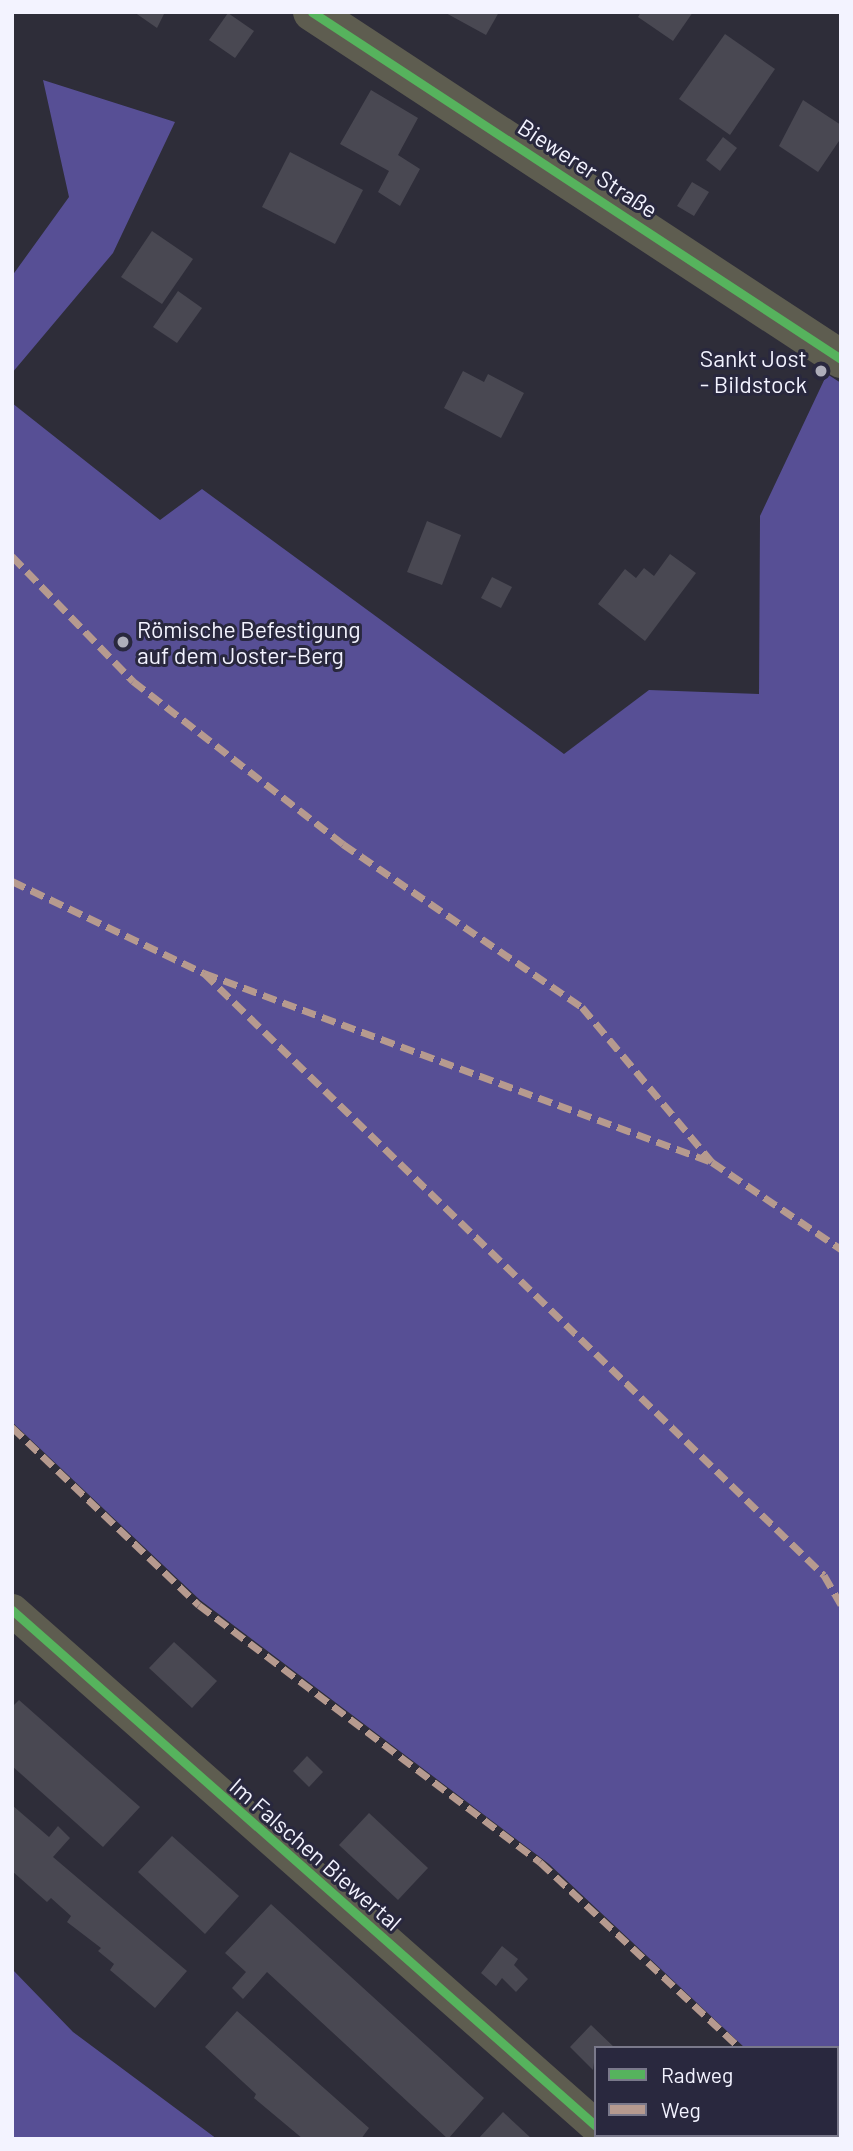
<!DOCTYPE html>
<html>
<head>
<meta charset="utf-8">
<style>
	body { margin:0 }
	#map { position:relative; width:853px; height:2151px; overflow:hidden; background:#2e2d39; font-family:Barlow,sans-serif }
	div>[style] { position:absolute }
	.forest>* { inset:0; background:#574f95 }
	.building>* { inset:0; background:#494852 }
	.minor>* { height:33px; margin:-16.5px; padding:0 16.5px; transform-origin:16.5px; border-radius:16.5px; background:#5e5d50 }
	.tertiary>* { height:38px; margin:-19px; padding:0 19px; transform-origin:19px; border-radius:19px; background:#5e5d50 }
	.quiet>* { height:7px; margin-top:-3.5px; transform-origin:0; background:repeating-linear-gradient(90deg,#b69a8f 0 14px,transparent 0 21px) }
	.cycleway>* { height:9px; margin:-4.5px; padding:0 4.5px; transform-origin:4.5px; border-radius:4.5px; background:#56b35d }
	.dots>* { width:19px; height:19px; translate:-50% -50%; box-sizing:border-box; border:4px solid #29283e; border-radius:50% }
	span { translate:-50% -50%; white-space:nowrap; text-align:center; line-height:1.15; -webkit-text-stroke:6px #29283e; paint-order:stroke }
	.street-label { font-size:23px; color:#f3f3ff }
	.poi-label { font-size:23px; color:#f3f3ff }
	.right { translate:-100% -50%; text-align:right }
	.left { translate:0 -50%; text-align:left }
	.frame { position:absolute; inset:0; border:14px solid #f3f3ff; pointer-events:none }
	.legend { position:absolute; left:594px; top:2046px; width:245px; height:91px; box-sizing:border-box; background:#29283e; border:2px solid #7a798b; margin:0; padding:9px 12px; list-style:none; font-size:21px; color:#f3f3ff }
	.legend li { display:flex; align-items:center; gap:14px; height:35px }
	.legend b { width:35px; border:2px solid #7a798b }
</style>
</head>
<body>
<div id="map">
	<div class="forest">
		<i style="clip-path:polygon(43px 80px,175px 122px,113px 253px,12px 373px,12px 276px,69px 197px)"></i>
		<i style="clip-path:polygon(827px 374px,841px 383px,841px 2138px,837px 2048px,745px 2048px,549px 1864px,200px 1600px,12px 1422px,12px 403px,160px 520px,202px 489px,564px 754px,649px 690px,759px 694px,760px 516px)"></i>
		<i style="clip-path:polygon(12px 1969px,73px 2032px,217px 2139px,12px 2139px)"></i>
	</div>
	<div class="building">
		<i style="clip-path:polygon(134px 12px,165px 12px,157px 28px)"></i>
		<i style="clip-path:polygon(444px 12px,499px 12px,486px 35px)"></i>
		<i style="clip-path:polygon(641px 12px,693px 12px,673px 41px,638px 17px)"></i>
		<i style="clip-path:polygon(228px 13px,254px 31px,235px 58px,209px 40px)"></i>
		<i style="clip-path:polygon(725px 34px,775px 69px,730px 135px,679px 99px)"></i>
		<i style="clip-path:polygon(371px 90px,418px 118px,398px 155px,420px 169px,400px 206px,378px 192px,389px 171px,340px 144px)"></i>
		<i style="clip-path:polygon(803px 100px,841px 125px,841px 138px,818px 172px,779px 146px)"></i>
		<i style="clip-path:polygon(723px 137px,737px 148px,720px 171px,706px 160px)"></i>
		<i style="clip-path:polygon(290px 152px,363px 190px,335px 244px,262px 207px)"></i>
		<i style="clip-path:polygon(692px 182px,709px 192px,694px 216px,677px 206px)"></i>
		<i style="clip-path:polygon(152px 231px,193px 259px,162px 304px,121px 277px)"></i>
		<i style="clip-path:polygon(178px 291px,202px 308px,177px 343px,153px 327px)"></i>
		<i style="clip-path:polygon(463px 371px,484px 382px,488px 374px,524px 393px,501px 438px,444px 408px)"></i>
		<i style="clip-path:polygon(427px 521px,461px 535px,442px 585px,407px 572px)"></i>
		<i style="clip-path:polygon(670px 554px,696px 573px,645px 641px,598px 604px,625px 569px,636px 578px,644px 568px,654px 576px)"></i>
		<i style="clip-path:polygon(492px 577px,512px 587px,501px 608px,481px 598px)"></i>
		<i style="clip-path:polygon(174px 1642px,217px 1681px,192px 1708px,149px 1668px)"></i>
		<i style="clip-path:polygon(19px 1700px,140px 1807px,103px 1847px,12px 1766px,12px 1707px)"></i>
		<i style="clip-path:polygon(307px 1756px,323px 1772px,309px 1787px,293px 1771px)"></i>
		<i style="clip-path:polygon(12px 1805px,49px 1837px,58px 1826px,70px 1838px,53px 1857px,187px 1971px,155px 2008px,110px 1970px,114px 1964px,98px 1951px,101px 1948px,67px 1922px,71px 1916px,51px 1898px,47px 1902px,12px 1871px)"></i>
		<i style="clip-path:polygon(369px 1813px,428px 1868px,398px 1900px,339px 1845px)"></i>
		<i style="clip-path:polygon(172px 1836px,239px 1896px,205px 1934px,138px 1872px)"></i>
		<i style="clip-path:polygon(271px 1904px,484px 2098px,448px 2139px,267px 1972px,243px 1999px,232px 1988px,246px 1972px,225px 1953px)"></i>
		<i style="clip-path:polygon(502px 1946px,518px 1959px,514px 1965px,528px 1979px,516px 1992px,502px 1978px,496px 1986px,481px 1973px)"></i>
		<i style="clip-path:polygon(237px 2011px,369px 2128px,361px 2139px,303px 2139px,254px 2098px,256px 2094px,205px 2047px)"></i>
		<i style="clip-path:polygon(591px 2025px,615px 2048px,596px 2048px,593px 2070px,570px 2047px)"></i>
		<i style="clip-path:polygon(503px 2112px,532px 2139px,478px 2139px)"></i>
	</div>
	<div class="minor">
		<i style="left:12px;top:1610px;width:779px;rotate:41.46deg"></i>
	</div>
	<div class="tertiary">
		<i style="left:312px;top:12px;width:633px;rotate:33.26deg"></i>
	</div>
	<div class="quiet">
		<i style="left:12px;top:556px;width:174px;rotate:45.9deg"></i>
		<i style="left:133px;top:681px;width:266px;rotate:37.8deg"></i>
		<i style="left:343px;top:844px;width:289px;rotate:34.3deg"></i>
		<i style="left:582px;top:1007px;width:202px;rotate:50deg"></i>
		<i style="left:712px;top:1162px;width:156px;rotate:34deg"></i>
		<i style="left:12px;top:881px;width:213px;rotate:25.6deg"></i>
		<i style="left:204px;top:973px;width:539px;rotate:20.42deg"></i>
		<i style="left:204px;top:973px;width:864px;rotate:44.16deg"></i>
		<i style="left:824px;top:1575px;width:34px;rotate:60deg"></i>
		<i style="left:12px;top:1427px;width:258px;rotate:43.6deg"></i>
		<i style="left:199px;top:1605px;width:427px;rotate:37deg"></i>
		<i style="left:540px;top:1862px;width:273px;rotate:42.9deg"></i>
		<i style="left:834px;top:2135px;width:6px;rotate:45deg"></i>
	</div>
	<div class="cycleway">
		<i style="left:312px;top:12px;width:633px;rotate:33.26deg"></i>
		<i style="left:12px;top:1610px;width:779px;rotate:41.46deg"></i>
	</div>
	<div class="dots">
		<i style="left:821px;top:371px;background:#aeaeba"></i>
		<i style="left:123px;top:642px;background:#aeaeba"></i>
	</div>
	<div class="street-label">
		<span style="left:588px;top:168px;rotate:33deg">Biewerer Straße</span>
		<span style="left:316px;top:1854px;rotate:41deg">Im Falschen Biewertal</span>
	</div>
	<div class="poi-label">
		<span class="right" style="left:807px;top:371px">Sankt Jost<br>- Bildstock</span>
		<span class="left" style="left:137px;top:642px">Römische Befestigung<br>auf dem Joster-Berg</span>
	</div>
	<div class="frame"></div>
	<ul class="legend">
	<li><b style="height:9px;background:#56b35d"></b>Radweg</li>
	<li><b style="height:9px;background:#b69a8f"></b>Weg</li>
	</ul>
</div>
</body>
</html>
